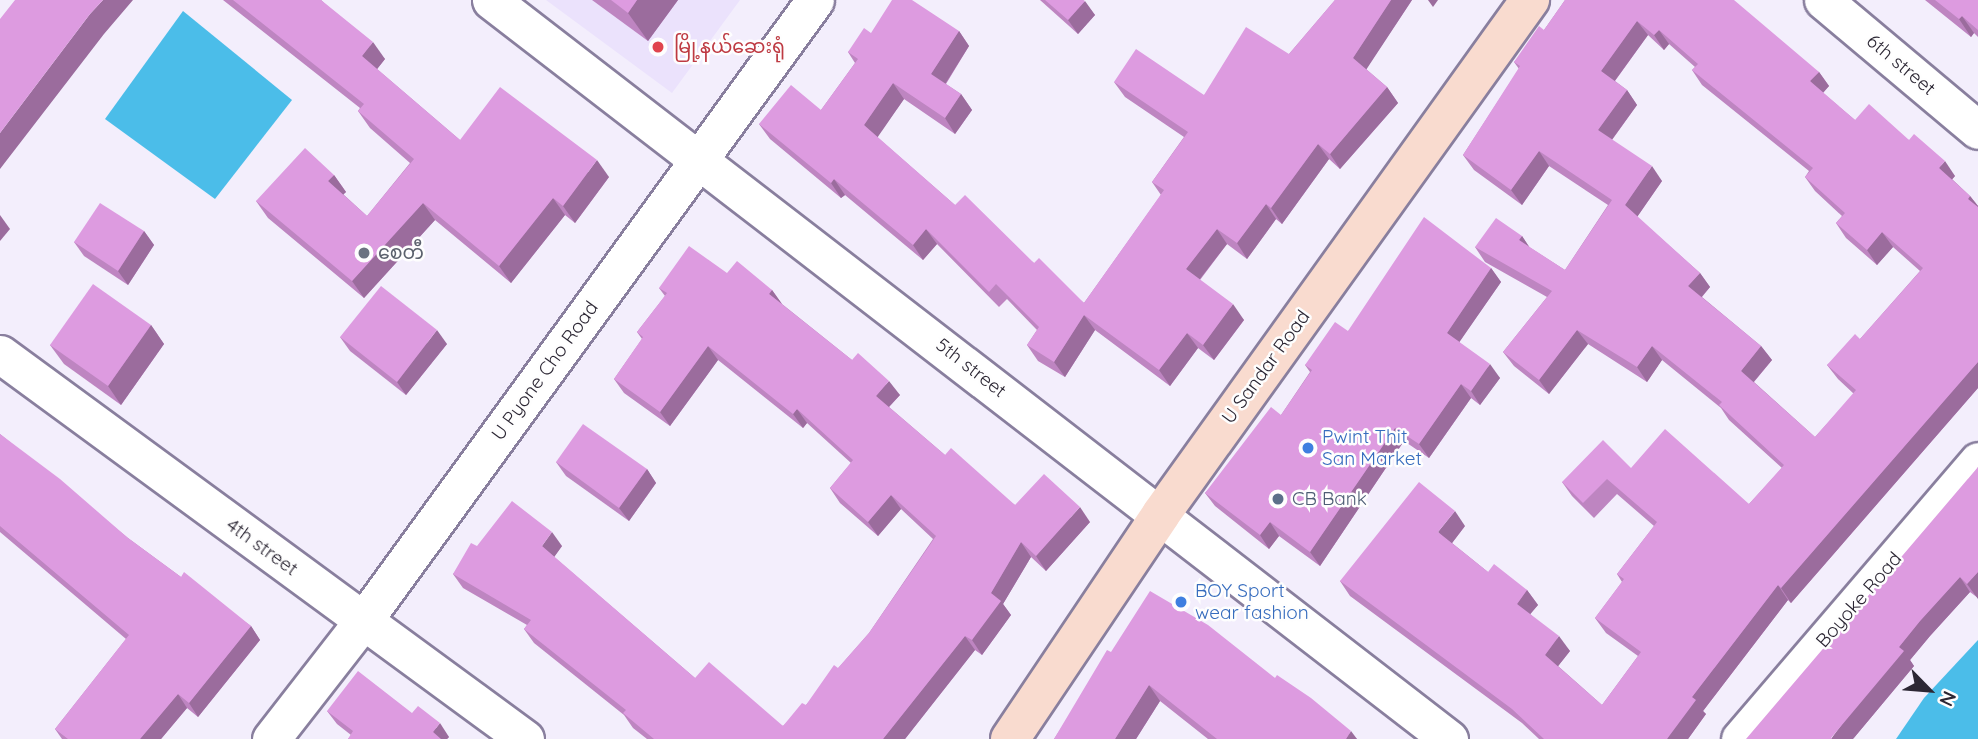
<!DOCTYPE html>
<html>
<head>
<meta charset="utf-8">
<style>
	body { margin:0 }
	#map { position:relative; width:1978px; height:739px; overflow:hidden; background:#f3eefc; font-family:Quicksand,"Noto Sans Myanmar",sans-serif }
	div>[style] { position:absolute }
	.built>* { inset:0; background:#ebe2fc }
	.water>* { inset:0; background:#4bbde9 }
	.roads { filter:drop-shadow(2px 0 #897f9e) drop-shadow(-2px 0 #897f9e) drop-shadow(0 2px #897f9e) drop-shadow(0 -2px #897f9e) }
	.minor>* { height:37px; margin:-18.5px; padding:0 18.5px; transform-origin:18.5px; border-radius:18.5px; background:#fff }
	.primary>* { height:38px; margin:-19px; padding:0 19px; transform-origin:19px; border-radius:19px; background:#f9dbcf }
	.wall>* { inset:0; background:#be85c1 }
	.shaded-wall>* { inset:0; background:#9b6c9d }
	.building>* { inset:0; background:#dd9be0 }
	.dots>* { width:19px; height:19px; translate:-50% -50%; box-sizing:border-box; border:4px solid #fefefe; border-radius:50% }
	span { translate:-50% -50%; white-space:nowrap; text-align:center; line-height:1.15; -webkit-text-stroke:5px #fefefe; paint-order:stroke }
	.health-label { font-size:19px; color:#be3a42 }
	.left { translate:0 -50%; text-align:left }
	.street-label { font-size:19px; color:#2c2734 }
	.worship-label { font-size:19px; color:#5b616d }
	.shop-label { font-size:19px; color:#366cbe }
	.service-label { font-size:19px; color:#4e5e75 }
	.north { position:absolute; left:1894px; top:655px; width:70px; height:70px; -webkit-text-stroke:5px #fefefe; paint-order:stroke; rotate:115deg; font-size:19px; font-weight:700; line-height:28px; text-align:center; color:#2c2734 }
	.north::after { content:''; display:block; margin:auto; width:24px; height:32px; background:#2c2734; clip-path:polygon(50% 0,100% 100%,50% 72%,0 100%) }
</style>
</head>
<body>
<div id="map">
	<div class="built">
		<i style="clip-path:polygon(546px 0,740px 0,672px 93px)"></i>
	</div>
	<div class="water">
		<i style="clip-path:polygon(183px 11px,292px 100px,215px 199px,105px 119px)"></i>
		<i style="clip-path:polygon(1978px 640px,1978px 739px,1896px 739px,1924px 698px)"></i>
	</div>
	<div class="roads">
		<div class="minor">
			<i style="left:491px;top:0;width:1210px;rotate:37.65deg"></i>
			<i style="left:1823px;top:0;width:202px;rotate:40deg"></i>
			<i style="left:0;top:354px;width:651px;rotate:36.25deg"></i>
			<i style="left:271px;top:739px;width:150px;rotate:-52.1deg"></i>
			<i style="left:363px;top:621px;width:768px;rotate:-53.95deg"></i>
			<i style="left:1740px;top:739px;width:366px;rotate:-49.4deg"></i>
		</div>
		<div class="primary">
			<i style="left:1010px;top:739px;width:271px;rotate:-56.1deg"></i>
			<i style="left:1161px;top:514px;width:633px;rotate:-54.33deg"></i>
		</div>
	</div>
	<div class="wall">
		<i style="clip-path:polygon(223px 0,321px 0,385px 59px,377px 69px,460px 140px,609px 177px,575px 223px,565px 215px,511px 283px,435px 220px,364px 298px,268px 218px,256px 201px,334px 175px,346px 192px,343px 194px,367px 216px,410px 163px,370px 128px,358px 111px,360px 108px)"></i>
		<i style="clip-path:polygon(592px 0,678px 0,648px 41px)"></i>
		<i style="clip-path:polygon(1040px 0,1083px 0,1095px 15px,1078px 34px)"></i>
		<i style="clip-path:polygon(1335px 0,1412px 0,1366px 69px,1387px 87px,1398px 103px,1340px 169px,1329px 159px,1282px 224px,1276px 219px,1247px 259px,1227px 244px,1200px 280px,1244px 320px,1214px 360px,1198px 348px,1170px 386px,1095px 330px,1065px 377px,1038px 361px,1027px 345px,1037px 330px,1007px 299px,999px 307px,937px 244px,923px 260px,845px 195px,841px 198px,770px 139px,759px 124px,821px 110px,855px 63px,848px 52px,871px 33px,959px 31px,969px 46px,946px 84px,961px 94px,972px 110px,955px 134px,904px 99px,877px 137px,955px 205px,1034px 263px,1084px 303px,1161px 195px,1152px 182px,1184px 137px,1125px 97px,1114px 82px,1204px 95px,1289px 54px)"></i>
		<i style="clip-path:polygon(evenodd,1565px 0,1819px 72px,1829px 86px,1823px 93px,1855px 120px,1909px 140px,1955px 176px,1952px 179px,1970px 196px,1978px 206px,1978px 388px,1791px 603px,1788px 600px,1703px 711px,1706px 714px,1688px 739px,1539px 739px,1522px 723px,1350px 596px,1340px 581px,1465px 526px,1452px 543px,1488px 572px,1527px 590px,1538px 605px,1530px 614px,1570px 651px,1558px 666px,1602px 705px,1638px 656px,1606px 633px,1595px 618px,1622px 582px,1617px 574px,1654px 526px,1617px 494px,1594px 518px,1572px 496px,1562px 482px,1631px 468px,1749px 504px,1782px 468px,1729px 420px,1721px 408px,1662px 360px,1647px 382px,1588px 344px,1549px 394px,1514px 366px,1503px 352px,1547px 297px,1485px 262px,1475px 247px,1522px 236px,1529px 247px,1565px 270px,1608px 205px,1549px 166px,1522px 205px,1474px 170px,1463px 155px,1519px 69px,1514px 62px,1544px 30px,1565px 0,1648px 35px,1664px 50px,1669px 44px,1695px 67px,1692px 70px,1702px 85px,1809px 171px,1805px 177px,1815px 191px,1842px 216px,1836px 223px,1846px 238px,1877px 265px,1893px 247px,1920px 271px,1860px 339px,1827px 365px,1838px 379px,1854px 394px,1815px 437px,1754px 382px,1772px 360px,1761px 346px,1702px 297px,1710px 287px,1700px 273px,1637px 217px,1662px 181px,1612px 140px,1637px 105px,1627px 90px,1615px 81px,1648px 35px)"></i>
		<i style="clip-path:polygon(1925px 0,1978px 0,1978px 37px,1974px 33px,1971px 37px)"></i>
		<i style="clip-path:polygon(144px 231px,154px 245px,128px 285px,84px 256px,74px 242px)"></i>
		<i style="clip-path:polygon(1491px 268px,1501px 282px,1459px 342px,1500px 378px,1480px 405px,1471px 398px,1429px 458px,1404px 441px,1320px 566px,1279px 536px,1269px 549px,1215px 506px,1205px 493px,1281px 415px,1310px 372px,1305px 365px,1348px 331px)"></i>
		<i style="clip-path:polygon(727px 273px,772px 290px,782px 304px,852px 360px,900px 395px,889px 407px,945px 455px,1015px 505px,1090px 522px,1046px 571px,1031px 557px,1003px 604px,1011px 615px,982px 655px,975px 650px,905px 739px,647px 739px,633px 728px,624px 715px,534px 643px,524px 629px,527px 625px,463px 588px,453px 574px,477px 546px,562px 546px,554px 557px,695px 678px,783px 726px,806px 705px,869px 633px,933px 539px,901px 509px,878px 536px,840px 503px,830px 488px,851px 463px,807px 423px,803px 428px,718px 360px,670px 426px,624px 393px,614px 379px,642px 339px,637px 332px,665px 296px,659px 288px)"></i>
		<i style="clip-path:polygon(151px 325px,164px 344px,121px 405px,64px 364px,50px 345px)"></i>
		<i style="clip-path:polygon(340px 337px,447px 344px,406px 395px,350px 351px)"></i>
		<i style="clip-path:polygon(0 434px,128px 538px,181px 577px,251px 626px,260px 640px,198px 717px,187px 708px,161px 739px,62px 739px,55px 729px,126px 639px,0 532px)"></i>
		<i style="clip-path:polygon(556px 462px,647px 469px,656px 483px,629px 521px,566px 476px)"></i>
		<i style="clip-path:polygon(1978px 467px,1978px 598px,1970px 592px,1930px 636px,1910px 660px,1914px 666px,1853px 739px)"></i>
		<i style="clip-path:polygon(1111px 652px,1275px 678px,1357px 739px,1208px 739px,1160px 701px,1136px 739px,1054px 739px)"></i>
		<i style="clip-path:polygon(327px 711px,412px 713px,449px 737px,447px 739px,348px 739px,351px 735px,337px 724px)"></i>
	</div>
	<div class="shaded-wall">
		<i style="clip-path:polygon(103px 0,133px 0,104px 34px,0 169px,0 133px,90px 14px)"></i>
		<i style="clip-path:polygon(637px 0,678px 0,648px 41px,628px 13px)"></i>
		<i style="clip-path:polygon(1391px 0,1412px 0,1364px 73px,1353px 58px)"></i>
		<i style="clip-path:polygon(1428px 0,1438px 0,1433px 7px)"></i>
		<i style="clip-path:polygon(1085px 1px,1095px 15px,1078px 34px,1068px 20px)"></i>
		<i style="clip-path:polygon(1962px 16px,1974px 33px,1971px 37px,1959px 19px)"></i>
		<i style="clip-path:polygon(1637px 21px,1648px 35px,1611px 86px,1601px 71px)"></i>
		<i style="clip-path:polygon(1659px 30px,1669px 44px,1664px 50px,1654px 35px)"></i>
		<i style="clip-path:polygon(959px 31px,969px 46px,942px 89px,931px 74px)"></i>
		<i style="clip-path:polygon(373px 42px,385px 59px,374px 73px,362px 56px)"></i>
		<i style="clip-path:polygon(1819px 72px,1829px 86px,1820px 96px,1810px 81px)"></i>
		<i style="clip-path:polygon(893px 83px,904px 99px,875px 141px,864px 125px)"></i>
		<i style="clip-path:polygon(1387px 87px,1398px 103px,1340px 169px,1330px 154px)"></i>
		<i style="clip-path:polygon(1627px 90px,1637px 105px,1608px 145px,1598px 130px)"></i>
		<i style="clip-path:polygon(961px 94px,972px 110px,955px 134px,945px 118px)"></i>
		<i style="clip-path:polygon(1318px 144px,1329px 159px,1282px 224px,1271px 208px)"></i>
		<i style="clip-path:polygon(1539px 151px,1549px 166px,1522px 205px,1511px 190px)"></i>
		<i style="clip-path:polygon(597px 160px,609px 177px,575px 223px,563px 206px)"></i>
		<i style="clip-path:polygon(1945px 161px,1955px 176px,1949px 183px,1939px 168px)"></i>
		<i style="clip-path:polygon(1652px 166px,1662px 181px,1635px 220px,1625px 205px)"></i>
		<i style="clip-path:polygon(334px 175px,346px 192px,340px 198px,328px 181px)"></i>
		<i style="clip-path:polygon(834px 179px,845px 195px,841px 198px,831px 183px)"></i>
		<i style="clip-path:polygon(1970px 196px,1978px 206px,1978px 213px,1968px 199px)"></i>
		<i style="clip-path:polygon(553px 198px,565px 215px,511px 283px,499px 266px)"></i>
		<i style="clip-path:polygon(423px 203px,435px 220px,364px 298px,352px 281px)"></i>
		<i style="clip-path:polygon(1266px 204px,1276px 219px,1247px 259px,1237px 243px)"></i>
		<i style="clip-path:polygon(0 215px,10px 229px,0 241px)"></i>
		<i style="clip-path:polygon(926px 229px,937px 244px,923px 260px,913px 245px)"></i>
		<i style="clip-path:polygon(1217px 229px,1227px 244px,1196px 284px,1186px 269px)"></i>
		<i style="clip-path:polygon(144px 231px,154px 245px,128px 285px,118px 271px)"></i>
		<i style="clip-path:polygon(1882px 232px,1893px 247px,1877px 265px,1867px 250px)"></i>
		<i style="clip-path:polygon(1522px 236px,1532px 251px,1519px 240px)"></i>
		<i style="clip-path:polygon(1491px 268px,1501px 282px,1456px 347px,1447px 333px)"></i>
		<i style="clip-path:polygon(1700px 273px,1710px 287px,1698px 301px,1688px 286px)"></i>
		<i style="clip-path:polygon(772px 290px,782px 304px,769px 294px)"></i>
		<i style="clip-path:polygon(1233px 304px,1244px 320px,1214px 360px,1203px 345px)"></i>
		<i style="clip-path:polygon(1084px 315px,1095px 330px,1065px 377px,1054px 362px)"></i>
		<i style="clip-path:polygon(151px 325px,164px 344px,121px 405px,108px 386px)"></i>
		<i style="clip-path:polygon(437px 330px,447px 344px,406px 395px,397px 382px)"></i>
		<i style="clip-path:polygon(1577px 330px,1588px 344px,1549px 394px,1539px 380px)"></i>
		<i style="clip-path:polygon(1187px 333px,1198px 348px,1170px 386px,1159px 370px)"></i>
		<i style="clip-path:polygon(708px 346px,718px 360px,670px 426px,660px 412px)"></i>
		<i style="clip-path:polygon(1652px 346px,1662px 360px,1647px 382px,1637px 367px)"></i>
		<i style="clip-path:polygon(1761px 346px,1772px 360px,1751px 385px,1741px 371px)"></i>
		<i style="clip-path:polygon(1978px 362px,1978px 388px,1791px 603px,1781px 588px)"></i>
		<i style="clip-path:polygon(1490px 364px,1500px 378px,1480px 405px,1471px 391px)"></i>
		<i style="clip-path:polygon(889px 381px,900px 395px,886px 410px,876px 396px)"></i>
		<i style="clip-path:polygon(1461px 384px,1471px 398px,1429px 458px,1419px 444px)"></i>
		<i style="clip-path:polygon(797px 409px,807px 423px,803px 428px,793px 414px)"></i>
		<i style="clip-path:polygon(1395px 428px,1404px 441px,1320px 566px,1310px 552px)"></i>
		<i style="clip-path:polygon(647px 469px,656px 483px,629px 521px,619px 508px)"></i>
		<i style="clip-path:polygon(891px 495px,901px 509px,878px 536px,868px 522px)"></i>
		<i style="clip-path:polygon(1080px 507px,1090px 522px,1046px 571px,1036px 556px)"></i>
		<i style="clip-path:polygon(1455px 511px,1465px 526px,1449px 547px,1438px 532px)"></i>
		<i style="clip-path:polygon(1270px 522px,1279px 536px,1269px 549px,1260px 535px)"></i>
		<i style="clip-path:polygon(552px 532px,562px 546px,552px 560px,542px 546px)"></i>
		<i style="clip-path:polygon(1021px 542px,1031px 557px,1003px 604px,1011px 615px,982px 655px,972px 640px,991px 593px)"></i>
		<i style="clip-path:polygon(1978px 572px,1978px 599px,1967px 584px)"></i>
		<i style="clip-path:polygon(1960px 577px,1970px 592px,1930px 636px,1910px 660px,1914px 666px,1853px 739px,1831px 739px,1899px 647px,1920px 621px)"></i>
		<i style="clip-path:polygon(1778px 585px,1788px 600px,1703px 711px,1706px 714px,1688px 739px,1667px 739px,1692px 697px)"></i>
		<i style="clip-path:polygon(1527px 590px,1538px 605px,1527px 618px,1517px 604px)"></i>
		<i style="clip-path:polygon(251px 626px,260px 640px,198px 717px,189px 703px)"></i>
		<i style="clip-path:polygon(965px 636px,975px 650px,905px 739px,883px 739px)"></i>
		<i style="clip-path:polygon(1559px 636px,1570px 651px,1555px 670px,1545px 655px)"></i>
		<i style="clip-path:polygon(1149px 685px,1160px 701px,1136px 739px,1115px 739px)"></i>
		<i style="clip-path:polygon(178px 694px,187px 708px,161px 739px,140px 739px)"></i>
		<i style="clip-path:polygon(440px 723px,449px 737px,447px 739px,438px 739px,433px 732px)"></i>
		<i style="clip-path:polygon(1351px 731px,1357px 739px,1346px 739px)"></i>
	</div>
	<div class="building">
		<i style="clip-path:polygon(15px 0,103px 0,90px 14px,0 133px,0 19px)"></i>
		<i style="clip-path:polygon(233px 0,321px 0,373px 42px,362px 56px,460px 140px,500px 87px,597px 160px,563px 206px,553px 198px,499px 266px,423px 203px,352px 281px,256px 201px,305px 148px,334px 175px,328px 181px,367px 216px,414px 159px,358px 111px,364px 104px)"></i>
		<i style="clip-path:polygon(611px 0,637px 0,628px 13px)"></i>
		<i style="clip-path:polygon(892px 0,912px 0,959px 31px,931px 74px,961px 94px,945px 118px,893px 83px,864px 125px,955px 205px,965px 195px,1034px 263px,1039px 258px,1084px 303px,1164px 190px,1152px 182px,1188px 132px,1114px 82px,1136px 49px,1204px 95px,1246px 27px,1289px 54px,1335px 0,1391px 0,1353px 58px,1387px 87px,1330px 154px,1318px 144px,1271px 208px,1266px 204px,1237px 243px,1217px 229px,1186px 269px,1233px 304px,1203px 345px,1187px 333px,1159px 370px,1084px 315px,1054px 362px,1027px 345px,1039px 327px,996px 284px,989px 292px,926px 229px,913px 245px,834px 179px,831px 183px,759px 124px,791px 85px,821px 110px,858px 59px,848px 52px,864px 28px,871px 33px)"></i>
		<i style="clip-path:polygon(1045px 0,1083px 0,1085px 1px,1068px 20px)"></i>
		<i style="clip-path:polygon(evenodd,1565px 0,1734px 0,1819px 72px,1810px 81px,1855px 120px,1869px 104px,1909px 140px,1914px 134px,1945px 161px,1939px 168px,1970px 196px,1968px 199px,1978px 207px,1978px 362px,1781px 588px,1778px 585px,1692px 697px,1696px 700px,1667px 739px,1544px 739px,1512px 709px,1340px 581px,1419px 482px,1455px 511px,1438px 532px,1488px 572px,1494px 564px,1527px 590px,1517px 604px,1559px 636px,1545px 655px,1602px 705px,1641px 652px,1595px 618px,1624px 579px,1617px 574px,1657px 522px,1607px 479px,1583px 503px,1562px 482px,1603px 440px,1631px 468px,1665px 429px,1749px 504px,1784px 465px,1719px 405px,1722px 402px,1652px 346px,1637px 367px,1577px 330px,1539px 380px,1503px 352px,1552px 291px,1475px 247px,1496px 218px,1522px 236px,1519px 240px,1565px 270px,1612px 200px,1539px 151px,1511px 190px,1463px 155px,1520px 66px,1514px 62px,1539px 26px,1544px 30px,1565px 0,1637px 21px,1654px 35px,1659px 30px,1698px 64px,1692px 70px,1813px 168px,1805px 177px,1845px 213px,1836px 223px,1867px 250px,1882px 232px,1923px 268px,1860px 339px,1855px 334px,1827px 365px,1856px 390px,1815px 437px,1741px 371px,1761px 346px,1688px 286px,1700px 273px,1625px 205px,1652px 166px,1598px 130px,1627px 90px,1601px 71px,1637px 21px)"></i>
		<i style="clip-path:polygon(1935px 0,1978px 0,1978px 30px,1962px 16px,1959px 19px)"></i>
		<i style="clip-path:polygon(100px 203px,144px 231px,118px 271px,74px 242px)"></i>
		<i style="clip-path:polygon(1424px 217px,1491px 268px,1447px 333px,1490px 364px,1471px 391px,1461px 384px,1419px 444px,1395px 428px,1310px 552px,1270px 522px,1260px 535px,1205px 493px,1271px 407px,1281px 415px,1312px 370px,1305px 365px,1335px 322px,1348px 331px)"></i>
		<i style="clip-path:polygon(689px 246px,727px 273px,737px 261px,772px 290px,769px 294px,852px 360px,858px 353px,889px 381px,876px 396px,945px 455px,951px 448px,1015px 505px,1044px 474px,1080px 507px,1036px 556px,1021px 542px,991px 593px,1001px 601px,972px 640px,965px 636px,883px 739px,654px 739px,623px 713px,626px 710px,524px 629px,531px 620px,453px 574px,471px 543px,477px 546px,512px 501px,552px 532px,542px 546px,695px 678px,709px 662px,783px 726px,802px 703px,806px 705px,834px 665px,838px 668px,869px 633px,936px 536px,891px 495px,868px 522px,830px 488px,853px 460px,797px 409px,793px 414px,708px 346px,660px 412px,614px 379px,643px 337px,637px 332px,667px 293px,659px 288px)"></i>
		<i style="clip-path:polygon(93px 284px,151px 325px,108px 386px,50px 345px)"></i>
		<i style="clip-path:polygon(381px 286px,437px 330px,397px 382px,340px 337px)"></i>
		<i style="clip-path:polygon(583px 424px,647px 469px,619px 508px,556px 462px)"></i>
		<i style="clip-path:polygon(0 434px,60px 479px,128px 538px,181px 577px,184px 572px,251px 626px,189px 703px,178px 694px,140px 739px,68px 739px,55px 729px,129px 635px,0 526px)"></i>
		<i style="clip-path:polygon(1978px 467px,1978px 572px,1967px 584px,1960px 577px,1920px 621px,1899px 647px,1904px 651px,1831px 738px,1832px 739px,1746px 739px)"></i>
		<i style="clip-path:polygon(1150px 591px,1208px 625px,1275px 678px,1277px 675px,1311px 698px,1351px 731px,1346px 739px,1217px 739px,1149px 685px,1115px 739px,1054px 739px,1107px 650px,1111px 652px)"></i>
		<i style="clip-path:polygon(358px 671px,412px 713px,418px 706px,440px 723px,433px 732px,441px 739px,348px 739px,353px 731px,327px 711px)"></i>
	</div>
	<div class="dots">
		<i style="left:658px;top:47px;background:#e0444e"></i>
		<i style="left:364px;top:253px;background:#6b7280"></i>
		<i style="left:1308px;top:448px;background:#3f7fe0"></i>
		<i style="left:1278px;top:499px;background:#5c6f8a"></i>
		<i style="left:1181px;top:602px;background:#3f7fe0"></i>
	</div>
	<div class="health-label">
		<span class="left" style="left:674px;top:47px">မြို့နယ်ဆေးရုံ</span>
	</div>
	<div class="street-label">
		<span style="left:1901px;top:65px;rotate:40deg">6th street</span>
		<span style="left:1266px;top:367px;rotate:-54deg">U Sandar Road</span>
		<span style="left:971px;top:368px;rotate:38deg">5th street</span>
		<span style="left:545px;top:371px;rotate:-54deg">U Pyone Cho Road</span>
		<span style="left:262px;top:547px;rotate:36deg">4th street</span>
		<span style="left:1859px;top:600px;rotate:-49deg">Boyoke Road</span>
	</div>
	<div class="worship-label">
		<span class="left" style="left:378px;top:253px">စေတီ</span>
	</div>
	<div class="shop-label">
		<span class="left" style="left:1322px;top:448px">Pwint Thit<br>San Market</span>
		<span class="left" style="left:1195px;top:602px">BOY Sport<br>wear fashion</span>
	</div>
	<div class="service-label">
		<span class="left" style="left:1292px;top:499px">CB Bank</span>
	</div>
	<div class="north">N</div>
</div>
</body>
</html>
